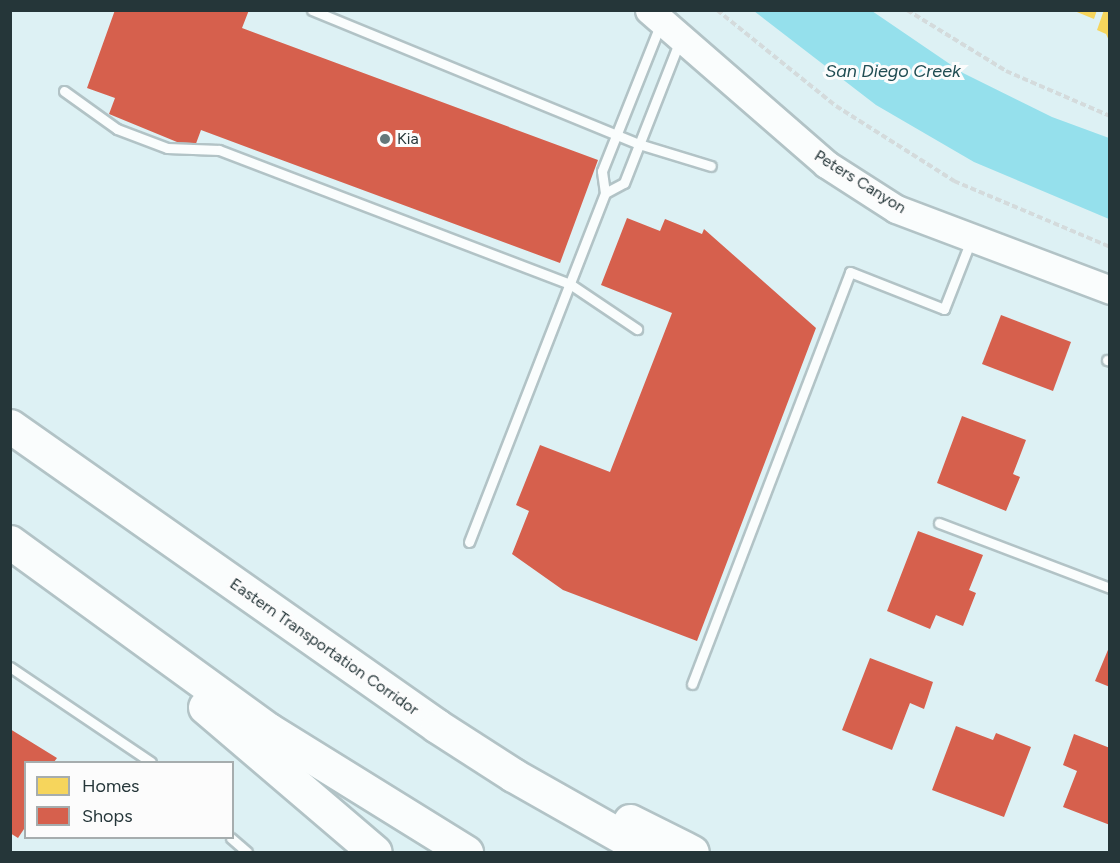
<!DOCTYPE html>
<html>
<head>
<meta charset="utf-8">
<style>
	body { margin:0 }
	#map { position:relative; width:1120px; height:863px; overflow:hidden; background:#ddf1f4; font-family:Figtree,sans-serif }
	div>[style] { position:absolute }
	.water>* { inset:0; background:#95e0ec }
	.homes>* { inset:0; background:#f6d55c }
	.shops>* { inset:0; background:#d6604d }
	.path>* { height:4px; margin-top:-2px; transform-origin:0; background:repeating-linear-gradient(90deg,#d4dbdc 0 6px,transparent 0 9px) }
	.roads { filter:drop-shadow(2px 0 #b2c3c6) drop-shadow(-2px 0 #b2c3c6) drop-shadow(0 2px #b2c3c6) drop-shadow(0 -2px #b2c3c6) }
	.lane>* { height:9px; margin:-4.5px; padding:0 4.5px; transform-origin:4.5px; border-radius:4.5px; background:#fafdfd }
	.secondary>* { height:27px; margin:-13.5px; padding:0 13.5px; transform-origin:13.5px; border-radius:13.5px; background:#fafdfd }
	.highway>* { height:33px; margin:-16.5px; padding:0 16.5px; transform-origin:16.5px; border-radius:16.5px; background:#fafdfd }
	.dots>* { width:16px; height:16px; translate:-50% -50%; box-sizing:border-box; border:3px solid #fcfcfc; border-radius:50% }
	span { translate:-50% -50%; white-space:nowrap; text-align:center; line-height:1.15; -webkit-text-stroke:6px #fcfcfc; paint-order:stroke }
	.poi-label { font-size:16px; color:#253639 }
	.left { translate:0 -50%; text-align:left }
	.street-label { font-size:16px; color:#253639 }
	.water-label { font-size:18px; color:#204d53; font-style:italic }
	.frame { position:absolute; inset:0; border:12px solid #253639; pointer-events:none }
	.legend { position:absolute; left:24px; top:761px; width:210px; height:78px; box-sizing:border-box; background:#fcfcfc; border:2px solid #a6adae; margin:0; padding:8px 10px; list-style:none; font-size:18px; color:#253639 }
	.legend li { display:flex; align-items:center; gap:12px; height:30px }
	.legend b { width:30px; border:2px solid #a6adae }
</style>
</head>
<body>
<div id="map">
	<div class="water">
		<i style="clip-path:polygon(754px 11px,872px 11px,963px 73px,1052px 117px,1109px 138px,1109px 219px,974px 162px,876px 105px)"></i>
	</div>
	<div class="homes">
		<i style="clip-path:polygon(1072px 10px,1097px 10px,1094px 19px)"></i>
		<i style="clip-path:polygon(1104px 10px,1110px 10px,1110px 43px,1106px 34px,1097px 30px)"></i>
	</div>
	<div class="shops">
		<i style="clip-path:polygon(115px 10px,249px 10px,242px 28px,598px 160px,560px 263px,201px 130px,194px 149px,109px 114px,115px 98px,87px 88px)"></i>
		<i style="clip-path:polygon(627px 218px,660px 231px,665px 219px,702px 234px,704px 229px,816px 328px,697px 641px,563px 590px,512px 554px,529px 511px,516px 505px,540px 445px,610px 472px,672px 313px,601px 285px)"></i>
		<i style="clip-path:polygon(1001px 315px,1071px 342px,1053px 391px,982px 364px)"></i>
		<i style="clip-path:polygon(962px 416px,1026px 440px,1013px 474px,1020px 477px,1006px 511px,937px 483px)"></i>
		<i style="clip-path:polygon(918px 531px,983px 555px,969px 590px,976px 593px,963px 626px,936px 615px,930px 629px,887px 611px)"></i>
		<i style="clip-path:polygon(1110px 645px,1110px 687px,1095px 681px)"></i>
		<i style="clip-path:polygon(870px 658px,933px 682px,924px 709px,910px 703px,892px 750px,842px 730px)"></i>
		<i style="clip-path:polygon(956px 726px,993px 740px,996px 733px,1031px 747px,1004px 817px,932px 790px)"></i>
		<i style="clip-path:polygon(10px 729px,57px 758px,54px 762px,26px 762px,26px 826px,18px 838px,10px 833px)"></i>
		<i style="clip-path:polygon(1074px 734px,1110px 748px,1110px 825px,1063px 807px,1077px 771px,1063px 765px)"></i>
	</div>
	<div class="path">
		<i style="left:717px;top:10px;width:153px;rotate:38.9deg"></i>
		<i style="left:836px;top:106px;width:140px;rotate:32.4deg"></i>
		<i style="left:954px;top:181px;width:169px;rotate:22.9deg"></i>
		<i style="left:907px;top:10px;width:116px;rotate:31.6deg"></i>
		<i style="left:1006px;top:71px;width:113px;rotate:23.4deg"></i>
	</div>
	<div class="roads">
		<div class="lane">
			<i style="left:312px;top:10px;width:353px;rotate:22.3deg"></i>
			<i style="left:639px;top:144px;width:75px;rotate:17deg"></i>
			<i style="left:64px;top:91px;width:65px;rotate:35.6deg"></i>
			<i style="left:117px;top:129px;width:53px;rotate:20.8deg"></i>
			<i style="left:167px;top:148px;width:52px;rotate:2.2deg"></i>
			<i style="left:219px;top:150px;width:376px;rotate:20.9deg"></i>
			<i style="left:570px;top:284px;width:81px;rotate:33.9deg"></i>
			<i style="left:605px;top:193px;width:21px;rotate:-28deg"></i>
			<i style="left:624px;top:183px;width:154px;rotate:-68.6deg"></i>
			<i style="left:1107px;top:360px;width:3px;rotate:18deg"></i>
			<i style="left:939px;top:523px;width:183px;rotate:20.8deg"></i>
			<i style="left:469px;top:542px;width:375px;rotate:-68.7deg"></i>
			<i style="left:605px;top:193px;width:22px;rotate:-98deg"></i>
			<i style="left:602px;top:171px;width:159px;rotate:-68.3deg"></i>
			<i style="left:10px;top:667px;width:170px;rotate:34deg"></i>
			<i style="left:692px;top:684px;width:441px;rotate:-69deg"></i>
			<i style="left:850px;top:272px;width:101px;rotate:21.5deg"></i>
			<i style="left:944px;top:309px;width:74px;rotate:-68.6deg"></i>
			<i style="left:231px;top:838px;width:21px;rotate:41deg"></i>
		</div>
		<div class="secondary">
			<i style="left:649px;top:10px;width:235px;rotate:41deg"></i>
			<i style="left:826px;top:164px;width:83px;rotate:32.7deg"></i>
			<i style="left:896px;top:209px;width:229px;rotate:20.7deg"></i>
		</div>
		<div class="highway">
			<i style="left:10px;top:426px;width:522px;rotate:35.09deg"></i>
			<i style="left:437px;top:726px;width:90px;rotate:32.8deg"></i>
			<i style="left:513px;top:775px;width:156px;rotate:29.5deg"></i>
			<i style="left:10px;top:542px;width:320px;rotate:36deg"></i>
			<i style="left:269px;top:730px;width:232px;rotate:31.8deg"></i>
			<i style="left:205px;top:707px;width:223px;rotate:40.5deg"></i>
			<i style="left:630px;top:821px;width:69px;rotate:26.6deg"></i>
		</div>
	</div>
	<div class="dots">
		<i style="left:385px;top:139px;background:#65777a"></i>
	</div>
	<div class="poi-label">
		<span class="left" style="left:397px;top:139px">Kia</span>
	</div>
	<div class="street-label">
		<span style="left:860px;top:182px;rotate:32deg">Peters Canyon</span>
		<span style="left:324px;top:647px;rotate:35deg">Eastern Transportation Corridor</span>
	</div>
	<div class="water-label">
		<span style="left:893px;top:71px">San Diego Creek</span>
	</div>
	<div class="frame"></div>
	<ul class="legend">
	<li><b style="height:16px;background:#f6d55c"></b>Homes</li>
	<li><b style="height:16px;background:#d6604d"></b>Shops</li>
	</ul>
</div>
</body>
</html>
